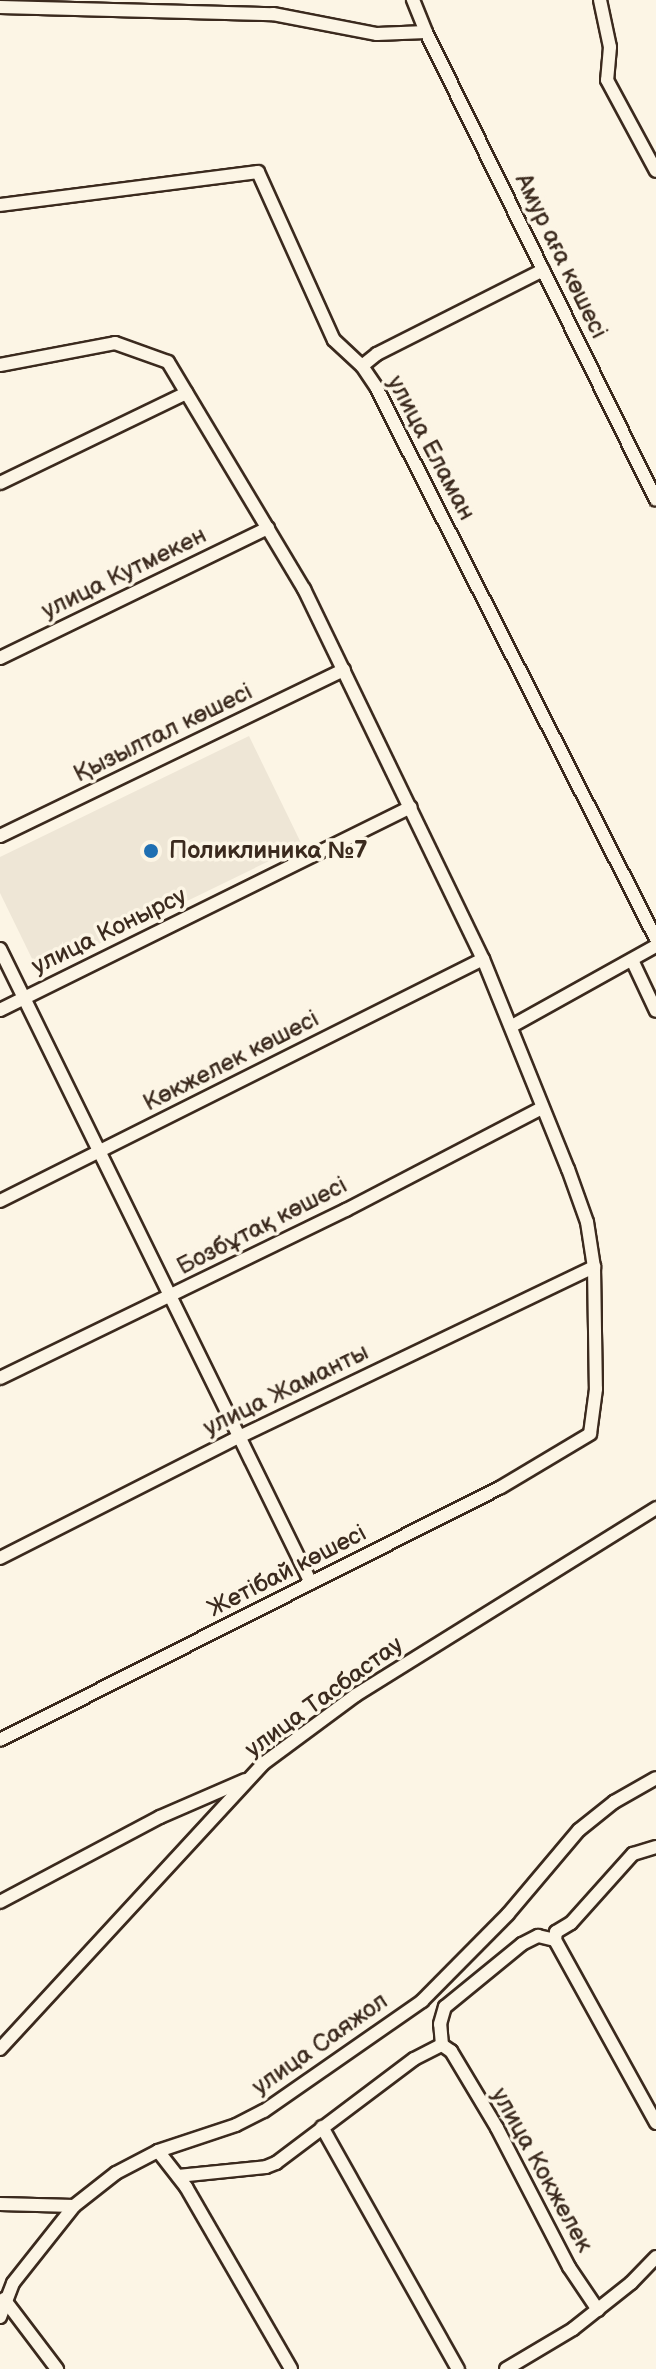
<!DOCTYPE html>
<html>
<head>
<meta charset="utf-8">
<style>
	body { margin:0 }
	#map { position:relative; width:656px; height:2369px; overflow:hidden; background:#fcf5e5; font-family:"Balsamiq Sans",sans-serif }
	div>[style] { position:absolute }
	.built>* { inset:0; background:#eee6d6 }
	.roads { filter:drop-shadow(2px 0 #3b2a1e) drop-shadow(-2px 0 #3b2a1e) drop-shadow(0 2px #3b2a1e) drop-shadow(0 -2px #3b2a1e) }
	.street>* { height:12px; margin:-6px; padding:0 6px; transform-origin:6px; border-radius:6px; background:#fcf5e5 }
	.dots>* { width:22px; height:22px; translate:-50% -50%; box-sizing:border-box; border:4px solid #fcf5e5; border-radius:50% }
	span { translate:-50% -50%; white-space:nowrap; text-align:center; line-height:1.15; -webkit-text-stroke:7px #fcf5e5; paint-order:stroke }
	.street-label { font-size:24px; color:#3b2a1e }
	.poi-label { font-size:24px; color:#3b2a1e; font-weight:700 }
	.left { translate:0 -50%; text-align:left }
</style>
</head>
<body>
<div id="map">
	<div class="built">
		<i style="clip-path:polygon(249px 736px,302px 845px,39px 973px,0 893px,0 857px)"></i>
	</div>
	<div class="roads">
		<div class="street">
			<i style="left:600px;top:0;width:48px;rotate:78deg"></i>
			<i style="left:610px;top:47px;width:33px;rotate:95deg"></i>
			<i style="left:607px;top:80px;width:103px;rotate:61.7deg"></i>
			<i style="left:0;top:7px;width:273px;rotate:1.5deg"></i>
			<i style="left:273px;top:14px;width:106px;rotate:10.9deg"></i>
			<i style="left:377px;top:34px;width:49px;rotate:-2.3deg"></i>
			<i style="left:426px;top:32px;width:35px;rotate:-112deg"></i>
			<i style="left:426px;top:32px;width:521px;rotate:63.83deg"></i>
			<i style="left:0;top:205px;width:260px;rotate:-7.3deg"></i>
			<i style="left:258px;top:172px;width:184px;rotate:65.7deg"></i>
			<i style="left:334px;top:340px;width:38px;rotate:43deg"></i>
			<i style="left:362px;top:366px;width:25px;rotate:56deg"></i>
			<i style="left:376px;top:387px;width:619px;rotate:63.1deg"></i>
			<i style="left:0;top:365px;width:117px;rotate:-10.8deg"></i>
			<i style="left:115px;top:343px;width:56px;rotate:19.7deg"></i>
			<i style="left:168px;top:362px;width:265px;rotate:59.1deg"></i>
			<i style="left:304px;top:589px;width:411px;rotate:64.2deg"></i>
			<i style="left:483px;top:959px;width:227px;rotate:68deg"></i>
			<i style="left:568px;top:1169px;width:56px;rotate:70.3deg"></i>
			<i style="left:587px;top:1222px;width:46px;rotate:81.2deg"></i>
			<i style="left:594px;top:1267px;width:122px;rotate:89.1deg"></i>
			<i style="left:596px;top:1389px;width:45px;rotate:97.6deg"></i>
			<i style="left:590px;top:1434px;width:104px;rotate:149.2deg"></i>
			<i style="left:501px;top:1487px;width:561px;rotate:153.21deg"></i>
			<i style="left:362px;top:366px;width:19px;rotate:-39deg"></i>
			<i style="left:377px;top:354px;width:186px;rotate:-26.8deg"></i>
			<i style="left:0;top:483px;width:207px;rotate:-25.8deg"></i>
			<i style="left:0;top:658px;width:298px;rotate:-25.9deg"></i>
			<i style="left:0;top:836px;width:382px;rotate:-25.8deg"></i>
			<i style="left:0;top:949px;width:706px;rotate:63.87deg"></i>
			<i style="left:632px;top:960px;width:56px;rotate:64.8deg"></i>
			<i style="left:0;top:1010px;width:458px;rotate:-26.3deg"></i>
			<i style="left:512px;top:1026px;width:165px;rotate:-29.1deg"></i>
			<i style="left:0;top:1201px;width:540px;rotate:-26.61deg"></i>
			<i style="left:0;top:1378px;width:385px;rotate:-25.9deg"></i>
			<i style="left:346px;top:1210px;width:221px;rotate:-27.5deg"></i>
			<i style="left:0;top:1558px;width:268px;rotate:-26.9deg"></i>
			<i style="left:239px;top:1437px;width:394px;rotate:-25.6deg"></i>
			<i style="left:0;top:1902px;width:181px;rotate:-28deg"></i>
			<i style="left:160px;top:1817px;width:93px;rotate:-23.5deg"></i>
			<i style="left:555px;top:1940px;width:209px;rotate:61.1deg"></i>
			<i style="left:555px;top:1940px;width:8px;rotate:-83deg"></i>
			<i style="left:556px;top:1932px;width:17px;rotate:-31deg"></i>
			<i style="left:571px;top:1923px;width:93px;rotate:-48.1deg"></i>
			<i style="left:633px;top:1854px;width:24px;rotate:-17deg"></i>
			<i style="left:442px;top:2045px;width:21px;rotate:-95deg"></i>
			<i style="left:440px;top:2024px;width:18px;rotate:-74deg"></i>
			<i style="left:445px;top:2007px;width:99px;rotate:-39.3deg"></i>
			<i style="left:522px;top:1944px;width:18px;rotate:-27deg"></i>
			<i style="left:538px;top:1936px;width:17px;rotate:13deg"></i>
			<i style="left:0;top:2049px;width:389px;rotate:-47.3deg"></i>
			<i style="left:264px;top:1763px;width:114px;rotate:-36.5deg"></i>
			<i style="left:356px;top:1695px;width:354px;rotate:-31.9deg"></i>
			<i style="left:322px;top:2127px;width:278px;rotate:60.7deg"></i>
			<i style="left:158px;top:2151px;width:46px;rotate:52.1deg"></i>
			<i style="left:186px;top:2187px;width:210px;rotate:60deg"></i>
			<i style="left:178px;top:2176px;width:88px;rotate:-5.8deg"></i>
			<i style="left:266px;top:2167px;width:11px;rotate:-22deg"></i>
			<i style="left:276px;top:2163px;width:173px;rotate:-37deg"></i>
			<i style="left:414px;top:2059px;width:31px;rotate:-27deg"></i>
			<i style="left:442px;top:2045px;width:11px;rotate:34deg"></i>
			<i style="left:451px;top:2051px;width:90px;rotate:59.1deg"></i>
			<i style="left:497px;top:2128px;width:157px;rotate:62.6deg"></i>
			<i style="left:569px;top:2267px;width:52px;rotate:56deg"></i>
			<i style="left:0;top:2204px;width:74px;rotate:1.5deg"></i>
			<i style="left:4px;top:2299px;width:88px;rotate:52.9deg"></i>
			<i style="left:0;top:2317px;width:36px;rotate:-69deg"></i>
			<i style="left:13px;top:2283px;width:98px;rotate:-51.6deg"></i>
			<i style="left:74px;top:2206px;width:53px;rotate:-38.2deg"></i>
			<i style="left:116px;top:2173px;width:47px;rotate:-27.6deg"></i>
			<i style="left:158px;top:2151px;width:82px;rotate:-18.4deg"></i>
			<i style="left:236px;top:2125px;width:31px;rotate:-27deg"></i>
			<i style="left:264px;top:2111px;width:193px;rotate:-34.8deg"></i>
			<i style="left:422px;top:2001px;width:122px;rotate:-45.3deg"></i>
			<i style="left:508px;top:1914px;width:110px;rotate:-49.8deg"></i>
			<i style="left:579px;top:1830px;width:45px;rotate:-38.7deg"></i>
			<i style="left:614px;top:1802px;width:48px;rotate:-29.7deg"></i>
			<i style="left:506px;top:2369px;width:78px;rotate:-30.8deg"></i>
			<i style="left:573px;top:2329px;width:74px;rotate:-38.4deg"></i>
			<i style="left:631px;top:2283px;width:36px;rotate:-46deg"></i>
		</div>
	</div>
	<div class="dots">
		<i style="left:151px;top:851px;background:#1f6fb2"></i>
	</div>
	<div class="street-label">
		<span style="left:561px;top:256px;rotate:64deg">Амур аға көшесі</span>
		<span style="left:431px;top:448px;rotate:62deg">улица Еламан</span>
		<span style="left:124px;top:573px;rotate:-26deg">улица Кутмекен</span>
		<span style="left:163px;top:733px;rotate:-26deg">Қызылтал көшесі</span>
		<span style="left:109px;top:931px;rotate:-26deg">улица Конырсу</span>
		<span style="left:231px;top:1061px;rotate:-27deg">Көкжелек көшесі</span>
		<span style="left:262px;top:1226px;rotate:-27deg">Бозбұтақ көшесі</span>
		<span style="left:286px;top:1390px;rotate:-26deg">улица Жаманты</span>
		<span style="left:287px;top:1571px;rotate:-27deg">Жетібай көшесі</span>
		<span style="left:324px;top:1697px;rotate:-36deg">улица Тасбастау</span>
		<span style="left:320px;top:2044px;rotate:-35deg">улица Саяжол</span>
		<span style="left:542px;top:2170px;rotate:61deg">улица Кокжелек</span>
	</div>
	<div class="poi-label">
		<span class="left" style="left:169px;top:851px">Поликлиника №7</span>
	</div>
</div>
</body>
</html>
